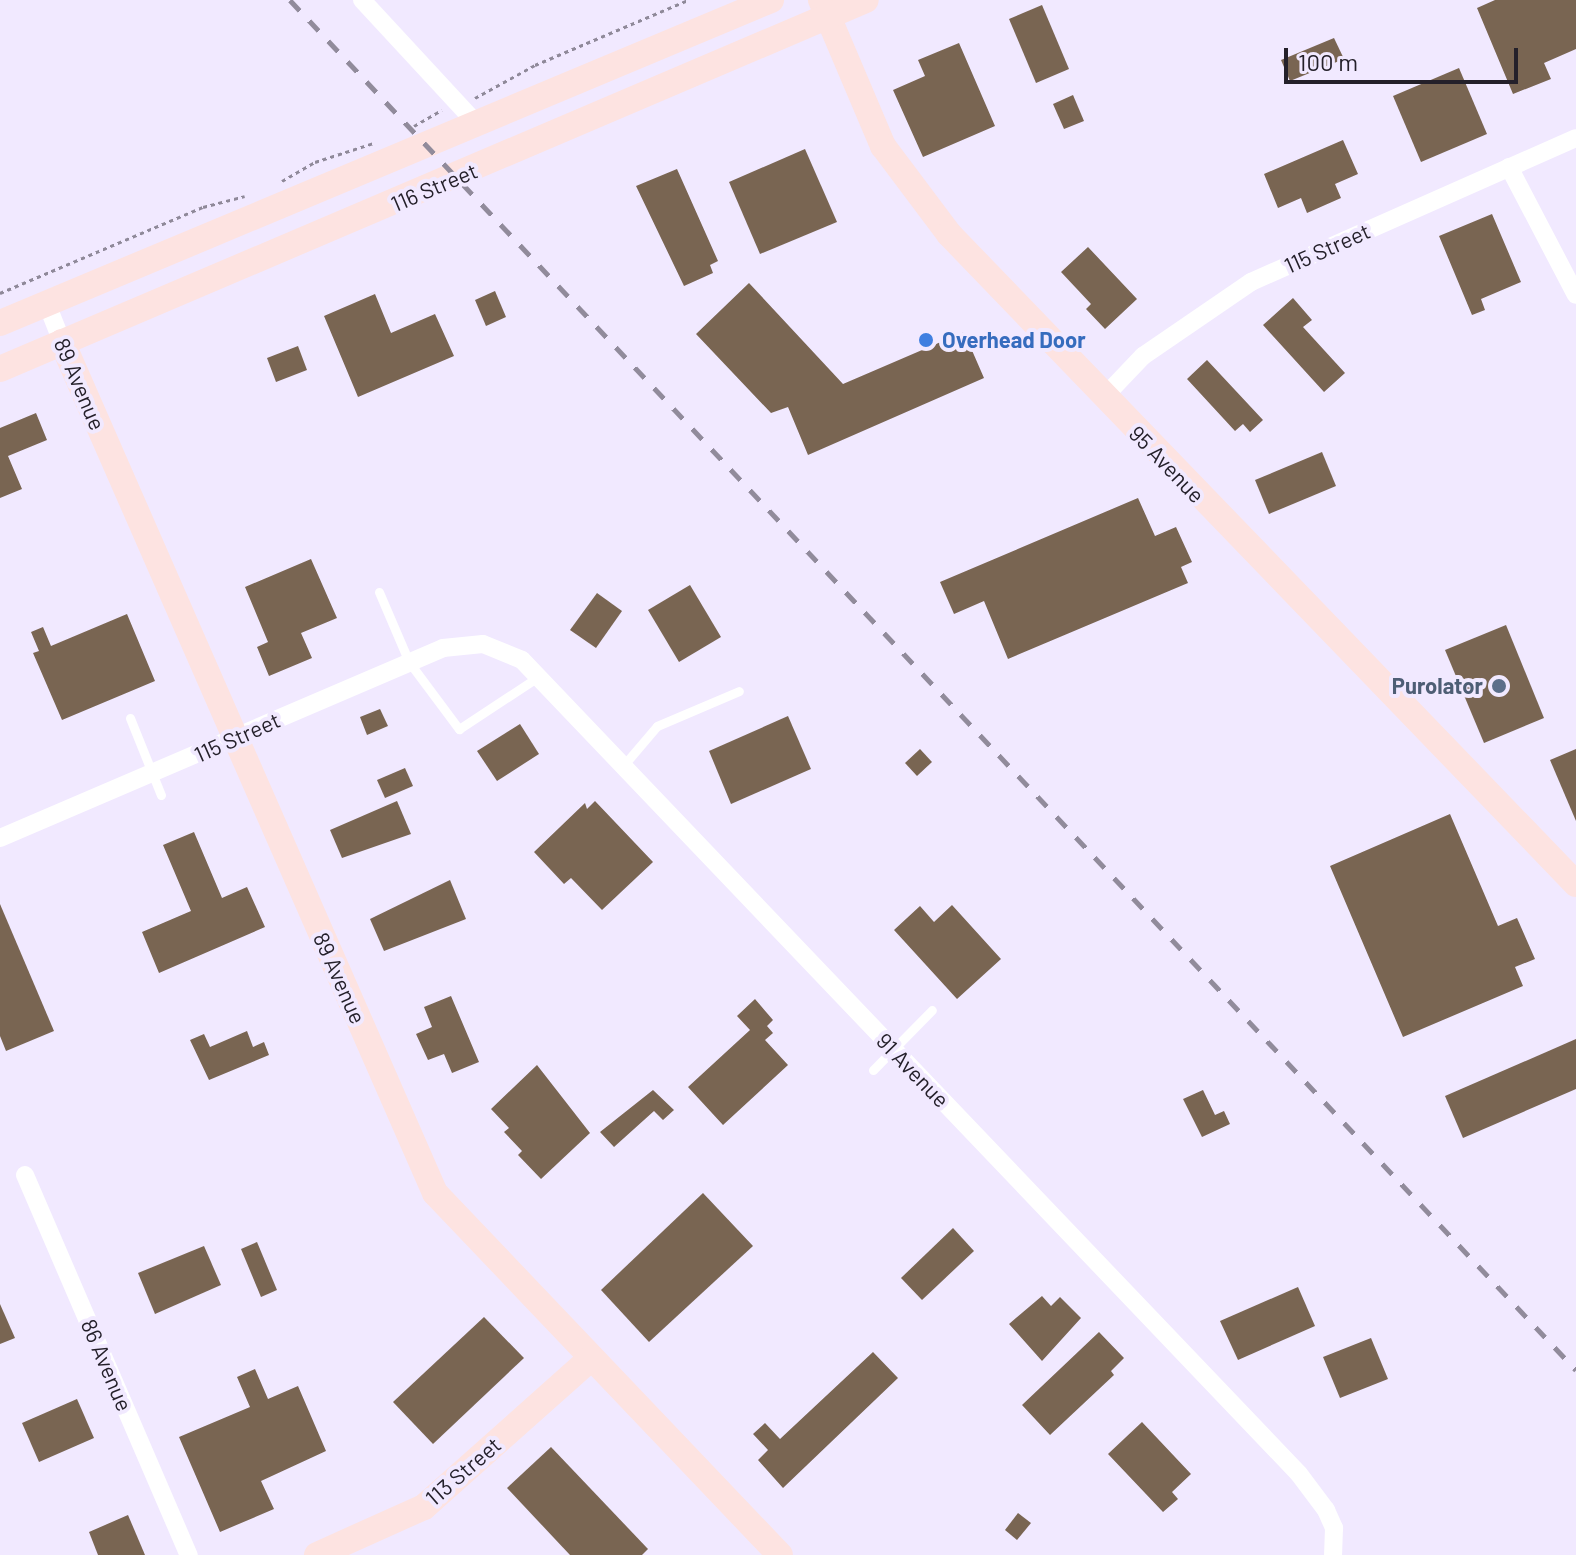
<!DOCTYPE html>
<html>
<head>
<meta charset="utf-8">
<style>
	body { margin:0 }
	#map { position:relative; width:1576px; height:1555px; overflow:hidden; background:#f1e9ff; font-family:Barlow,sans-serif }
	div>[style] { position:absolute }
	.building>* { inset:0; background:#796552 }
	.path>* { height:3px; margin-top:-1.5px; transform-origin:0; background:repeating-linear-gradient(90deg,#8f8999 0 4px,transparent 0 8px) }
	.lane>* { height:9px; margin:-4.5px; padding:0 4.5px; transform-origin:4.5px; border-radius:4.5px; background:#fff }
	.street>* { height:18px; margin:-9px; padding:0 9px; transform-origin:9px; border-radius:9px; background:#fff }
	.secondary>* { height:26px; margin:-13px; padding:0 13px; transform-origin:13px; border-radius:13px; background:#fde3e1 }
	.rail>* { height:5px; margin-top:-2.5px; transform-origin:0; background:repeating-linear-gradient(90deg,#918b9b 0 14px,transparent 0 28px) }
	.dots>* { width:22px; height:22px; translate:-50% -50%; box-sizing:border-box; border:4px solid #f1e9ff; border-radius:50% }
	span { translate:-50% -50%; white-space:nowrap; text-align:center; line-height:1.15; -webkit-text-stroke:8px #f1e9ff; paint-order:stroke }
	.street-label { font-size:22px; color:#24202a }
	.shop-label { font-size:22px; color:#366cbe; font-weight:700 }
	.left { translate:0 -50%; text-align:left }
	.service-label { font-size:22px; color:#4e5e75; font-weight:700 }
	.right { translate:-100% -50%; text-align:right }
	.scale { position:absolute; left:1284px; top:48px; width:234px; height:36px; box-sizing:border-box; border:4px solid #24202a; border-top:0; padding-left:10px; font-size:24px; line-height:28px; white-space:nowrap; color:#24202a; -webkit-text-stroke:6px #f1e9ff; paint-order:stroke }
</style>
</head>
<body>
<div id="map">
	<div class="building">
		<i style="clip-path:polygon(1495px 0,1576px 0,1576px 49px,1544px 63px,1551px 79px,1513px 94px,1477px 8px)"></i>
		<i style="clip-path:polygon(1042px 5px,1069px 69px,1036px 83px,1009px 19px)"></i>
		<i style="clip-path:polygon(1334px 38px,1344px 59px,1290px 81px,1281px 60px)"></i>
		<i style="clip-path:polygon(959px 43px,995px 126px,923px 157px,893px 90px,925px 76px,918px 60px)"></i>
		<i style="clip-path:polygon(1459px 68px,1487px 134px,1421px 162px,1393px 96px)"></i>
		<i style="clip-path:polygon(1073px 95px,1084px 121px,1064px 129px,1053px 104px)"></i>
		<i style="clip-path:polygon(1343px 140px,1358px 174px,1335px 184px,1341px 198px,1307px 213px,1301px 198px,1278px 208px,1264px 174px)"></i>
		<i style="clip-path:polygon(805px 149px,837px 222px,760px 254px,729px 182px)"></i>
		<i style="clip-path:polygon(677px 169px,718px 261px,710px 265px,713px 273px,684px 286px,636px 186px)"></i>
		<i style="clip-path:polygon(1492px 214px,1521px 282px,1481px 299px,1485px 310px,1472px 315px,1439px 236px)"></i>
		<i style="clip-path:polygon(1088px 247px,1137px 299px,1105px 329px,1086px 309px,1091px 304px,1061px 272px)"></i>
		<i style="clip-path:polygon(749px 283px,843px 384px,964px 332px,984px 378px,808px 455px,788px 407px,771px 413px,696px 334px)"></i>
		<i style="clip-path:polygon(495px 291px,506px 317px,486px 326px,475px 300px)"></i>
		<i style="clip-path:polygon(375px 294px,391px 333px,435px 314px,454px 356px,358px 397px,324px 316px)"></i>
		<i style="clip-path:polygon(1293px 298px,1312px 320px,1303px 327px,1345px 373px,1324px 392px,1263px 325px)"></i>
		<i style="clip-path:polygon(298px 346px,307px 370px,276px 382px,267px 358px)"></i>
		<i style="clip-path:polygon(1207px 360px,1263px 420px,1250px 432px,1243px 424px,1235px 431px,1187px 379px)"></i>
		<i style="clip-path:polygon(36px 413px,47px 440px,8px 456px,22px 489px,0 498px,0 428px)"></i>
		<i style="clip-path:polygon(1322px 452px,1336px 486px,1269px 514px,1255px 480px)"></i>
		<i style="clip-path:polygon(1138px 498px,1155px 536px,1176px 527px,1192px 562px,1181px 567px,1188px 583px,1008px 659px,984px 601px,954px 614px,940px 582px)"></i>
		<i style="clip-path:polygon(311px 559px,337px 618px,301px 633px,312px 658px,269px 676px,257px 647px,268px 642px,245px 587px)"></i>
		<i style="clip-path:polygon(690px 585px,721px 637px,679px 662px,648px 610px)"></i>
		<i style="clip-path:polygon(597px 593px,622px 611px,596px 648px,570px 630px)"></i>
		<i style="clip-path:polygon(127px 614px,155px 681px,62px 720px,33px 653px,39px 651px,31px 632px,43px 627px,51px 646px)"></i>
		<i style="clip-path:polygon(1506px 625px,1544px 718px,1484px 743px,1445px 650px)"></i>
		<i style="clip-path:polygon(380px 709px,388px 726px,367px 735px,360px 717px)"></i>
		<i style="clip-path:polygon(788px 716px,811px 769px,731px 804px,709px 751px)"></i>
		<i style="clip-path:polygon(520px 724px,539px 754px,497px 781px,477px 751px)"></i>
		<i style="clip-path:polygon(920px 749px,932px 762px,917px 776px,905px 763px)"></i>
		<i style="clip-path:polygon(1576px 749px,1576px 821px,1550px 760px)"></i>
		<i style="clip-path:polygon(405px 768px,413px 786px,385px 798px,377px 780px)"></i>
		<i style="clip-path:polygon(397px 801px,411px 834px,342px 858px,330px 830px)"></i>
		<i style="clip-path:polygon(595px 801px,653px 862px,602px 910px,571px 878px,564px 884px,534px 852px,585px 803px,587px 809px)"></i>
		<i style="clip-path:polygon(1450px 814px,1498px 926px,1517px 918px,1535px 959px,1515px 967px,1523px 986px,1403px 1037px,1330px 866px)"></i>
		<i style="clip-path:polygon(194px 832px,222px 898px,247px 887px,265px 927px,159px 973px,142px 932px,191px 911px,163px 845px)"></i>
		<i style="clip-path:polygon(450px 880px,466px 919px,384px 951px,370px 919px)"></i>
		<i style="clip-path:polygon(0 904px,54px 1031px,6px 1051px,0 1036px)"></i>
		<i style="clip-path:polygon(952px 905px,1001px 959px,957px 999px,894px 930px,920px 906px,934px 922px)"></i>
		<i style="clip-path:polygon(451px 996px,479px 1062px,452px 1073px,444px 1054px,428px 1060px,416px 1034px,432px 1027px,424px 1007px)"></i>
		<i style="clip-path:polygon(755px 999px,773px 1020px,767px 1026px,773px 1033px,765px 1040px,788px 1065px,723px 1125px,688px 1087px,750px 1030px,737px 1016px)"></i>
		<i style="clip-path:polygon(247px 1031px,253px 1047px,264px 1042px,269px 1055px,209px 1080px,190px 1040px,204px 1034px,210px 1047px)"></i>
		<i style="clip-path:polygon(1576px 1039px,1576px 1089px,1463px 1138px,1445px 1096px)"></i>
		<i style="clip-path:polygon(537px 1065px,590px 1133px,541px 1179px,518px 1155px,522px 1151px,504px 1132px,509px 1128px,491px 1109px)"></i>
		<i style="clip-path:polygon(653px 1090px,674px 1110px,663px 1120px,654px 1111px,614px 1147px,600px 1132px)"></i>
		<i style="clip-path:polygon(1203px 1090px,1215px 1115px,1224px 1111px,1230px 1124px,1202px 1137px,1183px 1099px)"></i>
		<i style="clip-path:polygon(703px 1193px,753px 1246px,649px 1342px,601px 1290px)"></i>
		<i style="clip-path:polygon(953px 1228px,974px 1251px,922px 1300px,901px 1278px)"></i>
		<i style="clip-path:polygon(257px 1242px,277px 1290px,261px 1297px,241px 1249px)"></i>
		<i style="clip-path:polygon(204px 1246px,221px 1285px,155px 1314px,138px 1273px)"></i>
		<i style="clip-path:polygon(1298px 1287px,1315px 1326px,1238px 1360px,1220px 1321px)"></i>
		<i style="clip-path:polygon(1042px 1296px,1051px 1306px,1060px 1297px,1081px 1318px,1042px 1361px,1009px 1324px)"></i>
		<i style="clip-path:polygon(0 1304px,15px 1338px,0 1344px)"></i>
		<i style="clip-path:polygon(484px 1317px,524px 1358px,433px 1444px,393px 1402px)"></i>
		<i style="clip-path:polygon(1099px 1332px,1124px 1358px,1111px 1371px,1114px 1375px,1050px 1435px,1022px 1405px)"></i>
		<i style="clip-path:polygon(1371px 1338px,1388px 1379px,1340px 1398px,1323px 1357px)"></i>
		<i style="clip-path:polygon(873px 1352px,898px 1378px,783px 1488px,758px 1460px,768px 1450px,753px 1434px,765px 1423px,780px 1439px)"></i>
		<i style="clip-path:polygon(255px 1369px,268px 1399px,298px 1386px,326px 1451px,261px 1481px,274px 1509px,220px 1532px,179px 1437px,250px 1407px,237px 1377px)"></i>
		<i style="clip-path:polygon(77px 1399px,94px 1438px,39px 1462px,22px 1423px)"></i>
		<i style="clip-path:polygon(1142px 1422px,1191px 1474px,1172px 1492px,1178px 1499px,1163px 1512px,1108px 1454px)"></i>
		<i style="clip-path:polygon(551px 1447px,648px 1549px,642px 1555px,570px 1555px,507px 1488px)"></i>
		<i style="clip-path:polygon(1018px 1513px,1031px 1523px,1017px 1540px,1005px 1530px)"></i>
		<i style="clip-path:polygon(128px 1515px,145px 1555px,98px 1555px,89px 1532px)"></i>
	</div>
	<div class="path">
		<i style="left:475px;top:98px;width:68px;rotate:-28.8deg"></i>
		<i style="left:535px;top:65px;width:166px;rotate:-23deg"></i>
		<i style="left:414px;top:126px;width:32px;rotate:-30deg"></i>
		<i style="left:282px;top:181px;width:38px;rotate:-30deg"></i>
		<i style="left:315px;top:162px;width:62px;rotate:-17.9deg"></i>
		<i style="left:0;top:293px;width:220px;rotate:-23deg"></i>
		<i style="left:203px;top:207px;width:43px;rotate:-14.7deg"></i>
	</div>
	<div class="lane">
		<i style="left:379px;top:592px;width:76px;rotate:66.8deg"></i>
		<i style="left:409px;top:662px;width:84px;rotate:53.3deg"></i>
		<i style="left:459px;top:729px;width:95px;rotate:-33.4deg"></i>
		<i style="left:130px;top:718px;width:83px;rotate:68.1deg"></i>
		<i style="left:623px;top:766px;width:52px;rotate:-49.6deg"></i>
		<i style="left:657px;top:726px;width:89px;rotate:-23.1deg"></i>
		<i style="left:873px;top:1070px;width:84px;rotate:-45.5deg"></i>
	</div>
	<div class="street">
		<i style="left:362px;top:0;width:169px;rotate:47.2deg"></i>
		<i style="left:1509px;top:167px;width:144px;rotate:62.4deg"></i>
		<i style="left:47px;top:304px;width:41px;rotate:68.5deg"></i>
		<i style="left:1103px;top:398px;width:58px;rotate:-46.4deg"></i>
		<i style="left:1143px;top:356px;width:131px;rotate:-34.4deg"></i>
		<i style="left:1251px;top:282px;width:355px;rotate:-23.9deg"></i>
		<i style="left:0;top:838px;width:482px;rotate:-23.2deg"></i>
		<i style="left:443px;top:648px;width:40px;rotate:-5.7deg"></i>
		<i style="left:483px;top:644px;width:42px;rotate:22.3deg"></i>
		<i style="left:522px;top:660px;width:1125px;rotate:46.33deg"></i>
		<i style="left:1299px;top:1474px;width:45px;rotate:53.1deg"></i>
		<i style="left:1326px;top:1510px;width:20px;rotate:66deg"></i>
		<i style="left:1334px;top:1528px;width:27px;rotate:92deg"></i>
		<i style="left:25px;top:1175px;width:414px;rotate:66.7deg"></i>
	</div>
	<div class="secondary">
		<i style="left:821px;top:0;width:159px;rotate:67deg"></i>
		<i style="left:883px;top:146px;width:110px;rotate:53.1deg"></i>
		<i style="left:949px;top:234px;width:903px;rotate:46.03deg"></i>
		<i style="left:0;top:323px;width:836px;rotate:-22.73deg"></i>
		<i style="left:62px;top:342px;width:929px;rotate:66.33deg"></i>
		<i style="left:435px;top:1193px;width:500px;rotate:46.38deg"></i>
		<i style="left:0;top:369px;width:941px;rotate:-23.08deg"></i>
		<i style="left:317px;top:1555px;width:117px;rotate:-24.2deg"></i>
		<i style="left:424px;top:1507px;width:224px;rotate:-41.7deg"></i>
	</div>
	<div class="rail">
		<i style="left:290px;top:0;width:1879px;rotate:46.81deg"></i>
	</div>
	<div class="dots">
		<i style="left:926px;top:340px;background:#3f7fe0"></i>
		<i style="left:1499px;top:686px;background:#5c6f8a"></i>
	</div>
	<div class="street-label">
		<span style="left:434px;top:187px;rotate:-23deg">116 Street</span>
		<span style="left:1327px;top:248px;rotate:-24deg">115 Street</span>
		<span style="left:80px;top:384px;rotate:67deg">89 Avenue</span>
		<span style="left:1167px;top:464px;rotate:46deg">95 Avenue</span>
		<span style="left:237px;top:737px;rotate:-24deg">115 Street</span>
		<span style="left:340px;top:978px;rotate:66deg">89 Avenue</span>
		<span style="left:913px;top:1070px;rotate:46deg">91 Avenue</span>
		<span style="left:107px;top:1365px;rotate:67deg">86 Avenue</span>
		<span style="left:463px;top:1471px;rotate:-41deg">113 Street</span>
	</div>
	<div class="shop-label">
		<span class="left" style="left:942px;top:340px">Overhead Door</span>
	</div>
	<div class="service-label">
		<span class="right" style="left:1483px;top:686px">Purolator</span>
	</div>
	<div class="scale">100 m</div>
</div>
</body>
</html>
